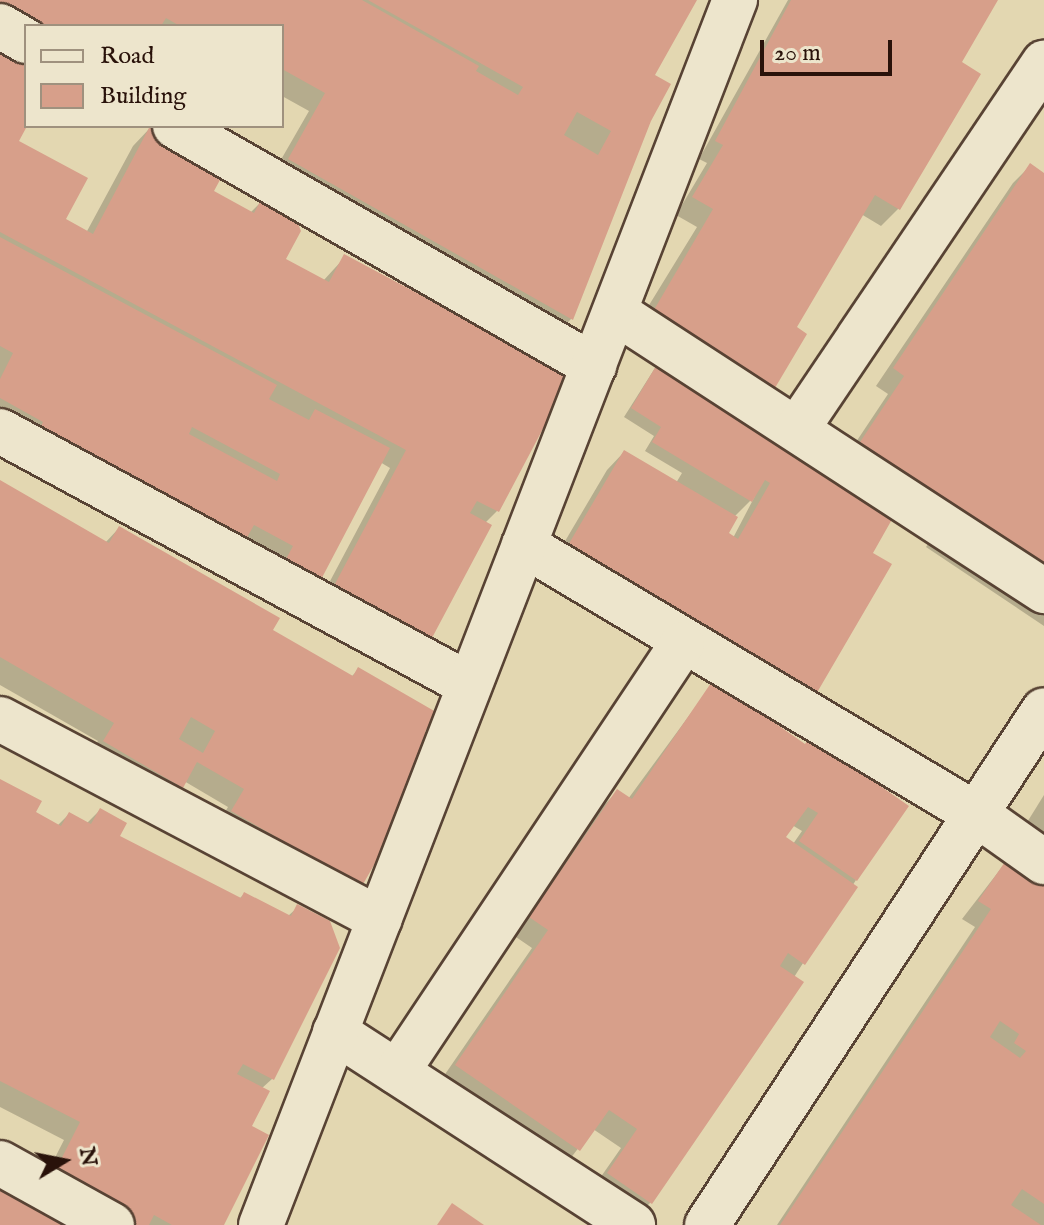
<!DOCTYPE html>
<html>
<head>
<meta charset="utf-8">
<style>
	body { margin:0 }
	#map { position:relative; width:1044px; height:1225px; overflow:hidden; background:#e3d7b1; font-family:"IM FELL English",serif }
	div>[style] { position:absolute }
	.shadow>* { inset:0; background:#0003 }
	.building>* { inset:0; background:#d79f8a }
	.roads { filter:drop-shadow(2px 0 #584334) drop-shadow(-2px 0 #584334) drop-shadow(0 2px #584334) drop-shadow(0 -2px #584334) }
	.street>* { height:44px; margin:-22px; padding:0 22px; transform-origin:22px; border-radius:22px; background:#ede5cc }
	span { translate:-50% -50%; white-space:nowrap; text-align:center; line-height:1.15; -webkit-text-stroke:6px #ede5cc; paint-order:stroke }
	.legend { position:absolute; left:24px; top:24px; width:260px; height:104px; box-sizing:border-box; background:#ede5cc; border:2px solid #9f917e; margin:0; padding:10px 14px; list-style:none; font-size:24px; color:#29120a }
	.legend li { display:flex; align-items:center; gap:16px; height:40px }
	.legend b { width:40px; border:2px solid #9f917e }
	.north { position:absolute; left:24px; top:1121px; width:80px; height:80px; -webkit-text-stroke:6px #ede5cc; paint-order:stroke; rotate:80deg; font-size:22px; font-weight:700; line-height:32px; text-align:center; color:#29120a }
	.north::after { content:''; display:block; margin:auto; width:28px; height:36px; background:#29120a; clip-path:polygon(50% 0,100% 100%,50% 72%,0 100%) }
	.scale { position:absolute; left:760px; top:40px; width:132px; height:36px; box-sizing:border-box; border:4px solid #29120a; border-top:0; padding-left:10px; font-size:24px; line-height:28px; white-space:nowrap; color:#29120a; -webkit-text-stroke:6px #ede5cc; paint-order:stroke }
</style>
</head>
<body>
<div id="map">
	<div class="shadow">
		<i style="clip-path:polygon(0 0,694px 0,652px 75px,649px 121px,571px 319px,554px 337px,271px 177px,309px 111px,282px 96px,282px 26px,26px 26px,26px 124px,17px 142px,64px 220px,86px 233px,133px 146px,150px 128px,211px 192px,250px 213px,263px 200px,283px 260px,323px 281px,345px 257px,498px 339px,573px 368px,497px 511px,485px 523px,311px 617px,390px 468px,380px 462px,313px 590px,0 425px)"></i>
		<i style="clip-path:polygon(evenodd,788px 0,995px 0,959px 62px,899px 208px,881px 226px,861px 214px,795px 326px,767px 396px,870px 554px,548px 570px,607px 470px,624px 452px,676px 483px,682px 473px,645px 451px,654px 436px,624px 417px,660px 360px,627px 341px,697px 227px,676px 215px,707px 163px,699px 159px,788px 0,755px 496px,733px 538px,726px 534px,734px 517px,755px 496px)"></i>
		<i style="clip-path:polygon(1030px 166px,1044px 175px,1044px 626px,926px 547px,940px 526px,844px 460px,888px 394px,876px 386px,1013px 183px)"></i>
		<i style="clip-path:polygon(0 485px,105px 543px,119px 528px,270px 631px,351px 677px,358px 670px,422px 733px,361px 885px,215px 829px,228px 807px,184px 781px,164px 804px,87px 759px,98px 741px,0 685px)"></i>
		<i style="clip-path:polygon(evenodd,713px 683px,804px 746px,856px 880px,650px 1203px,633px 1220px,591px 1191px,621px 1148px,593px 1129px,570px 1159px,542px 1139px,533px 1148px,439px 1083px,532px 948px,513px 935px,600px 809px,617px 792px,628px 799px,713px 683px,792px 825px,802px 831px,793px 844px,784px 838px,792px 825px)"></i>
		<i style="clip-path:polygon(0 781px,33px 813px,57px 826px,69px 814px,86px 824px,100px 810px,118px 837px,239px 899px,244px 894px,288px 916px,298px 907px,272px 1079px,261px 1089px,221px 1225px,81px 1225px,33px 1201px,64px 1140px,0 1107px)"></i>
		<i style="clip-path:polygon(1044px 795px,1044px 875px,1008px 853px)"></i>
		<i style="clip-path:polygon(1009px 858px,1044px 882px,1044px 1225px,777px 1225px,975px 927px,962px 919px)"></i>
	</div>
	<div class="building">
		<i style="clip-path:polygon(evenodd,0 0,362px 0,479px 66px,476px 71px,518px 95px,523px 87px,368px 0,697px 0,655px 75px,671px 84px,651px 121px,573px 320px,288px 159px,325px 93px,282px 69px,282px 26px,180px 26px,166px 18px,161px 26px,30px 26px,0 9px,0 0,577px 112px,611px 131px,598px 155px,564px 135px,577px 112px)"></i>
		<i style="clip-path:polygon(791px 0,998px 0,962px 62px,981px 74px,900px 210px,875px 195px,797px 327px,807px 334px,769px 398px,651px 315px,713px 209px,692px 197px,723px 145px,715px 141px)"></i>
		<i style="clip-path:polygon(0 38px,26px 52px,26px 128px,19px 141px,88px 178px,66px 219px,93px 234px,150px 126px,227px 167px,214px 191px,254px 213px,262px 198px,294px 214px,301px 231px,286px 259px,329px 282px,344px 254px,501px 338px,505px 330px,575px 368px,499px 512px,477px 501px,470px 513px,492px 525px,425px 651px,327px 599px,406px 450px,0 232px)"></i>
		<i style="clip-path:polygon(1030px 163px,1044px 173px,1044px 584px,957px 509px,860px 442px,904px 376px,893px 368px)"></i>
		<i style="clip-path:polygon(evenodd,0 237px,277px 385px,269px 399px,309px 420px,315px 409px,390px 448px,315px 591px,279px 572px,293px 546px,254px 525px,240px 550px,34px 440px,43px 422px,0 398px,0 379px,13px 353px,0 346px,0 237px,192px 427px,280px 474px,277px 481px,189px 434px,192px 427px)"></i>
		<i style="clip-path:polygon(662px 356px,899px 507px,873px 553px,892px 564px,808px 708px,564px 552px,624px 450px,738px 517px,729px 533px,738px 539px,770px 483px,765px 480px,752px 502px,652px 442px,661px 427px,631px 408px)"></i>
		<i style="clip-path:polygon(evenodd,0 480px,109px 543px,119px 526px,280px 618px,273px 630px,353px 676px,358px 667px,436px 712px,425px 732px,438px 740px,419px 786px,362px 886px,231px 811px,244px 789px,197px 762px,183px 788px,103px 741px,114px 723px,0 657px,0 480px,191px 717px,215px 731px,203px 753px,179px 739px,191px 717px)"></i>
		<i style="clip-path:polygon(713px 680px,805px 744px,810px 737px,909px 806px,857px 881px,799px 841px,818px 813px,808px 807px,786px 837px,858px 887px,805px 965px,788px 953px,780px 966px,804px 982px,652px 1204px,607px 1173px,637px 1129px,609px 1110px,580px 1151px,455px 1065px,548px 930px,529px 917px,617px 789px,632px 799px)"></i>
		<i style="clip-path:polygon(0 779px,42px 801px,36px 812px,61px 826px,69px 812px,91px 824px,100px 808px,127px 823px,120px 836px,241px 898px,244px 892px,291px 916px,297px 904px,330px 921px,340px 948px,274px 1080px,243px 1064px,237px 1074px,270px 1091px,252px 1126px,269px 1135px,224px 1225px,172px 1225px,154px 1215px,149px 1225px,133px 1225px,49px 1183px,80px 1122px,0 1081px)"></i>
		<i style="clip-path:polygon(evenodd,1009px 856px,1044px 880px,1044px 1204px,1022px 1189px,1011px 1205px,1041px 1225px,780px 1225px,991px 909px,978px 901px,1009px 856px,1000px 1021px,1019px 1034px,1014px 1043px,1026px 1051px,1020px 1058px,990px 1037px,1000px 1021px)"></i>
		<i style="clip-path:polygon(0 1189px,66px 1225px,0 1225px)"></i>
		<i style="clip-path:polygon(452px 1203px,484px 1225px,437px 1225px)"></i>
	</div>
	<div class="roads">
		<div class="street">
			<i style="left:0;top:26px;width:30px;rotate:30deg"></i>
			<i style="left:175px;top:126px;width:483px;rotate:29.8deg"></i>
			<i style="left:615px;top:312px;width:512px;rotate:33.04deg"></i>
			<i style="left:797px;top:429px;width:442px;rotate:-56deg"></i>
			<i style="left:0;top:431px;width:532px;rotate:28.4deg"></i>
			<i style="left:524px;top:545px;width:530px;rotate:30.78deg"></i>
			<i style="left:979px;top:816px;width:80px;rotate:35.3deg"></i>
			<i style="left:0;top:719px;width:429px;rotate:27.8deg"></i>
			<i style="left:335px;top:1032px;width:355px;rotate:32.9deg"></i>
			<i style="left:397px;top:1072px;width:514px;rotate:-56.34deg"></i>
			<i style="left:0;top:1163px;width:128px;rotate:29deg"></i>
			<i style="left:261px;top:1225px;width:1314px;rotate:-68.85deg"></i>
			<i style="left:707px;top:1225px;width:615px;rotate:-56.8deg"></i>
		</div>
	</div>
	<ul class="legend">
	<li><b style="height:10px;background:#ede5cc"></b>Road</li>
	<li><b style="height:22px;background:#d79f8a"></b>Building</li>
	</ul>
	<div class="north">N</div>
	<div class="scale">20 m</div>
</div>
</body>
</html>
